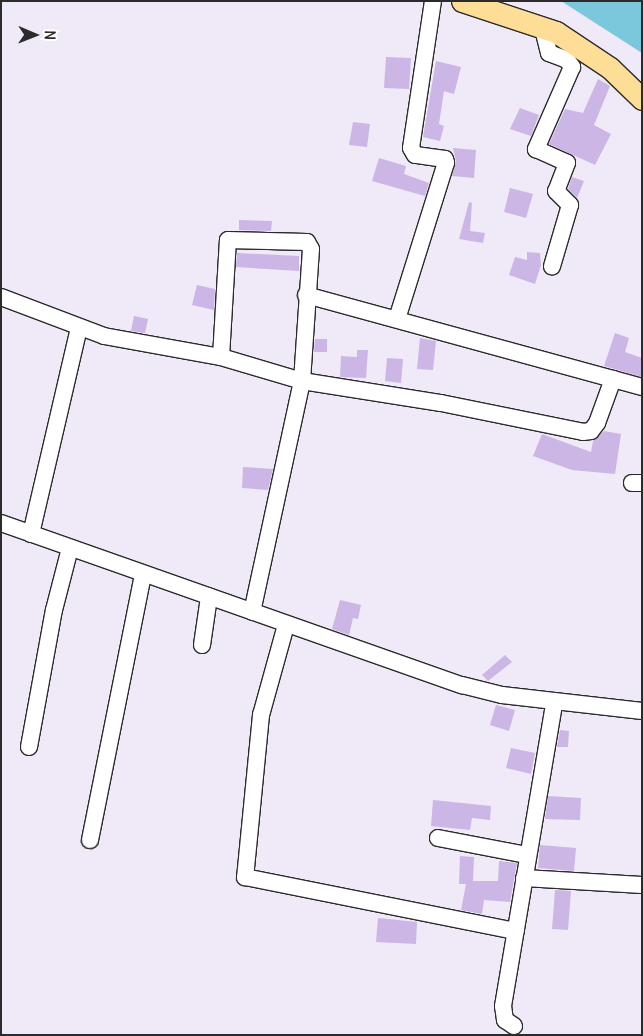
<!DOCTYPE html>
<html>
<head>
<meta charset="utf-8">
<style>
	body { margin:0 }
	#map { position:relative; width:643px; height:1036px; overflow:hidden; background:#f0e9f7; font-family:Delius,sans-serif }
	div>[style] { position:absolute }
	.water>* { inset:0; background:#7bc7db }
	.building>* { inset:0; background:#ccb6e5 }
	.roads { filter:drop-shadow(1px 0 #2b2b2b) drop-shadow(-1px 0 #2b2b2b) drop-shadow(0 1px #2b2b2b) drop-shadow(0 -1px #2b2b2b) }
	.minor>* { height:16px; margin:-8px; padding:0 8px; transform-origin:8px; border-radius:8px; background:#fff }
	.major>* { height:21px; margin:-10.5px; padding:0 10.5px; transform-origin:10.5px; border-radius:10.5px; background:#fede96 }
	span { translate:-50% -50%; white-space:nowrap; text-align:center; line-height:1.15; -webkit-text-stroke:4px #fff; paint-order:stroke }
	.frame { position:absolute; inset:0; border:2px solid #2b2b2b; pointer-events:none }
	.north { position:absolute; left:10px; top:10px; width:50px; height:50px; -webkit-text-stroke:4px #fff; paint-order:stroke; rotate:91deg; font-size:14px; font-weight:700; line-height:20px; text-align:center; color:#2b2b2b }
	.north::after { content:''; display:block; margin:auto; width:18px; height:22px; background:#2b2b2b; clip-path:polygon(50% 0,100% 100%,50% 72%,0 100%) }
</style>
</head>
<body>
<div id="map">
	<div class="water">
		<i style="clip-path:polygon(561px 1px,642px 1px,642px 53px)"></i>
	</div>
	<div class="building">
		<i style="clip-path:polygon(386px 57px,411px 58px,409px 89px,384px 88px)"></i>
		<i style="clip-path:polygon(436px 61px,461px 67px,454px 94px,444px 91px,439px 124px,444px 126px,440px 141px,423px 137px)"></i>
		<i style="clip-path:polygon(598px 79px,610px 86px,594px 125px,611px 134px,595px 165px,549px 144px,565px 109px,583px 113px)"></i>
		<i style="clip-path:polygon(520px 108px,539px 115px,531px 136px,510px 129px)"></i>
		<i style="clip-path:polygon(353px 122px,370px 124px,367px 147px,349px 145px)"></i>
		<i style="clip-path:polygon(453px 148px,476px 150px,474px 178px,452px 176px,456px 161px)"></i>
		<i style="clip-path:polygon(379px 158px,406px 166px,404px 174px,429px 183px,425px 196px,372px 181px)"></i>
		<i style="clip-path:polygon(572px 177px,584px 181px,577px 198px,568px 189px)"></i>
		<i style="clip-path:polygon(510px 188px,533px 194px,526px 218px,504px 212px)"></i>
		<i style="clip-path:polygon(469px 202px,472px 203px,470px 231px,485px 233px,483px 243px,459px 239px)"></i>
		<i style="clip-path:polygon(239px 220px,272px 221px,271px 231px,239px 230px)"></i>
		<i style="clip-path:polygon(527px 252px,540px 253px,541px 265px,535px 284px,509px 275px,515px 257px,527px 260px)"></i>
		<i style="clip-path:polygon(237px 253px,299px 256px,299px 271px,236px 267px)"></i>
		<i style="clip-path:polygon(197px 285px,215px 289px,214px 310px,192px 305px)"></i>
		<i style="clip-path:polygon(134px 316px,148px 319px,145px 333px,131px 331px)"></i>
		<i style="clip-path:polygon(615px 333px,629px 338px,625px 352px,642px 358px,642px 377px,604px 366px)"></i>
		<i style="clip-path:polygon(420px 338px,436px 341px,433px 370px,417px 369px)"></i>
		<i style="clip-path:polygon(315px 339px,327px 339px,327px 352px,314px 352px)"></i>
		<i style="clip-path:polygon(357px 350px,368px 350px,366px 378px,340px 377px,341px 356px,357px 357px)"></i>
		<i style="clip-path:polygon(387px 358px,403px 359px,401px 383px,385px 381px)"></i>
		<i style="clip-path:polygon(604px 431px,621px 434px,615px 474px,572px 470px,533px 456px,542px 434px,591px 452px,593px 441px)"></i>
		<i style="clip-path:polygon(243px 467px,273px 469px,268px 490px,242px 488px)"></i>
		<i style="clip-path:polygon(340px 600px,361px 605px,358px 619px,353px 618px,349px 635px,332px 629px)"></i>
		<i style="clip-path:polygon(505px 655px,512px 662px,488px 681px,482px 675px)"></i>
		<i style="clip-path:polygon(496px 705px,515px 710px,509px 731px,490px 725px)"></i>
		<i style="clip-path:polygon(560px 730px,569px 731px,568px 747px,557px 747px)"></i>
		<i style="clip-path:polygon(511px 748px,535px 753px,531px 774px,506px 768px)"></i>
		<i style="clip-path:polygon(548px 796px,581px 798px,580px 820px,545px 819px)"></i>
		<i style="clip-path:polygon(433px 800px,491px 806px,490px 820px,472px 818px,470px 830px,431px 826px)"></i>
		<i style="clip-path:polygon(540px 845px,576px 848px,574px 871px,538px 868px)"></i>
		<i style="clip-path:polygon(460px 856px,474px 857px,473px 881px,498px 881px,499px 861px,517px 863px,510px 902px,484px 900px,482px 914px,461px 910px,466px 884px,459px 884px)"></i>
		<i style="clip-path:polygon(555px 890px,571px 891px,568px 930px,552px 929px)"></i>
		<i style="clip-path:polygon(378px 918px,417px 922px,416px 944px,376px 942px)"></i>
	</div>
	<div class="roads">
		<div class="minor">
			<i style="left:543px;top:29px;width:25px;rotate:76deg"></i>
			<i style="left:549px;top:53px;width:19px;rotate:21deg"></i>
			<i style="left:567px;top:60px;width:9px;rotate:54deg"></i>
			<i style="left:572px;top:67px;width:90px;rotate:113.7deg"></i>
			<i style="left:536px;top:149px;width:34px;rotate:24deg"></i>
			<i style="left:567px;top:163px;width:30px;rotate:111deg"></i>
			<i style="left:556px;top:191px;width:20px;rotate:45deg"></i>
			<i style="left:570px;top:205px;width:64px;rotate:106.4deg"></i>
			<i style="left:306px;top:295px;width:348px;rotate:15.3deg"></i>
			<i style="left:1px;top:297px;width:110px;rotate:20.7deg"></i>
			<i style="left:104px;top:336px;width:119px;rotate:10.2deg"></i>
			<i style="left:221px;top:357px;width:84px;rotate:16.5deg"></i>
			<i style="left:302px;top:381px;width:141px;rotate:9deg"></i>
			<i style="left:441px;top:403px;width:145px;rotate:11.5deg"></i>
			<i style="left:583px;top:432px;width:8px;rotate:-7deg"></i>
			<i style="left:591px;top:431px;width:10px;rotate:-53deg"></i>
			<i style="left:597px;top:423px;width:47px;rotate:-70deg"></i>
			<i style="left:397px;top:319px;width:164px;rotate:-72.6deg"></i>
			<i style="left:446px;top:163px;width:4px;rotate:-104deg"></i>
			<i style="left:445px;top:159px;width:30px;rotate:-172deg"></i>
			<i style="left:415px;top:155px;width:8px;rotate:-120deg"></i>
			<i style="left:411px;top:148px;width:149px;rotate:-81.5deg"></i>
			<i style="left:221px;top:357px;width:117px;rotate:-86.6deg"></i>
			<i style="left:228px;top:240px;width:79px;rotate:1.5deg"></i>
			<i style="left:307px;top:242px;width:8px;rotate:60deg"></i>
			<i style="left:311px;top:249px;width:132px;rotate:93.9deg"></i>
			<i style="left:302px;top:381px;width:236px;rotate:102.2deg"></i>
			<i style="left:632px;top:483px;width:10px"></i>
			<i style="left:1px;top:523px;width:489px;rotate:19.4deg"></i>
			<i style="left:462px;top:685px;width:41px;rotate:14deg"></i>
			<i style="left:502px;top:695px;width:141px;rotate:6.5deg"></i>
			<i style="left:31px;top:534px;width:212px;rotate:-76.9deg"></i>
			<i style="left:286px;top:625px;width:93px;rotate:105.5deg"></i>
			<i style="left:261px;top:715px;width:163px;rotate:95.6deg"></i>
			<i style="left:245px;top:877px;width:276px;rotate:11.3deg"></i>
			<i style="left:202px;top:645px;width:49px;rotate:-81.7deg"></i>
			<i style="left:29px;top:747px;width:139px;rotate:-79.7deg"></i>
			<i style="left:54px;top:610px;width:64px;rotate:-75.5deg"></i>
			<i style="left:438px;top:838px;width:91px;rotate:10.8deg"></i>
			<i style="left:90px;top:840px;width:271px;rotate:-78.7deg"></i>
			<i style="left:524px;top:878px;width:118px;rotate:3.4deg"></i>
			<i style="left:514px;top:1026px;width:11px;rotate:-146deg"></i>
			<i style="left:505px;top:1020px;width:14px;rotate:-98deg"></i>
			<i style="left:503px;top:1006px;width:307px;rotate:-80.4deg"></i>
		</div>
		<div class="major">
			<i style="left:462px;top:1px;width:99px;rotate:18.3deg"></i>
			<i style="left:556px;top:32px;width:65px;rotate:33.7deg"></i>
			<i style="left:610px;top:68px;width:45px;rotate:44.1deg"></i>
		</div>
	</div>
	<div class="frame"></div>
	<div class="north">N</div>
</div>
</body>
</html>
